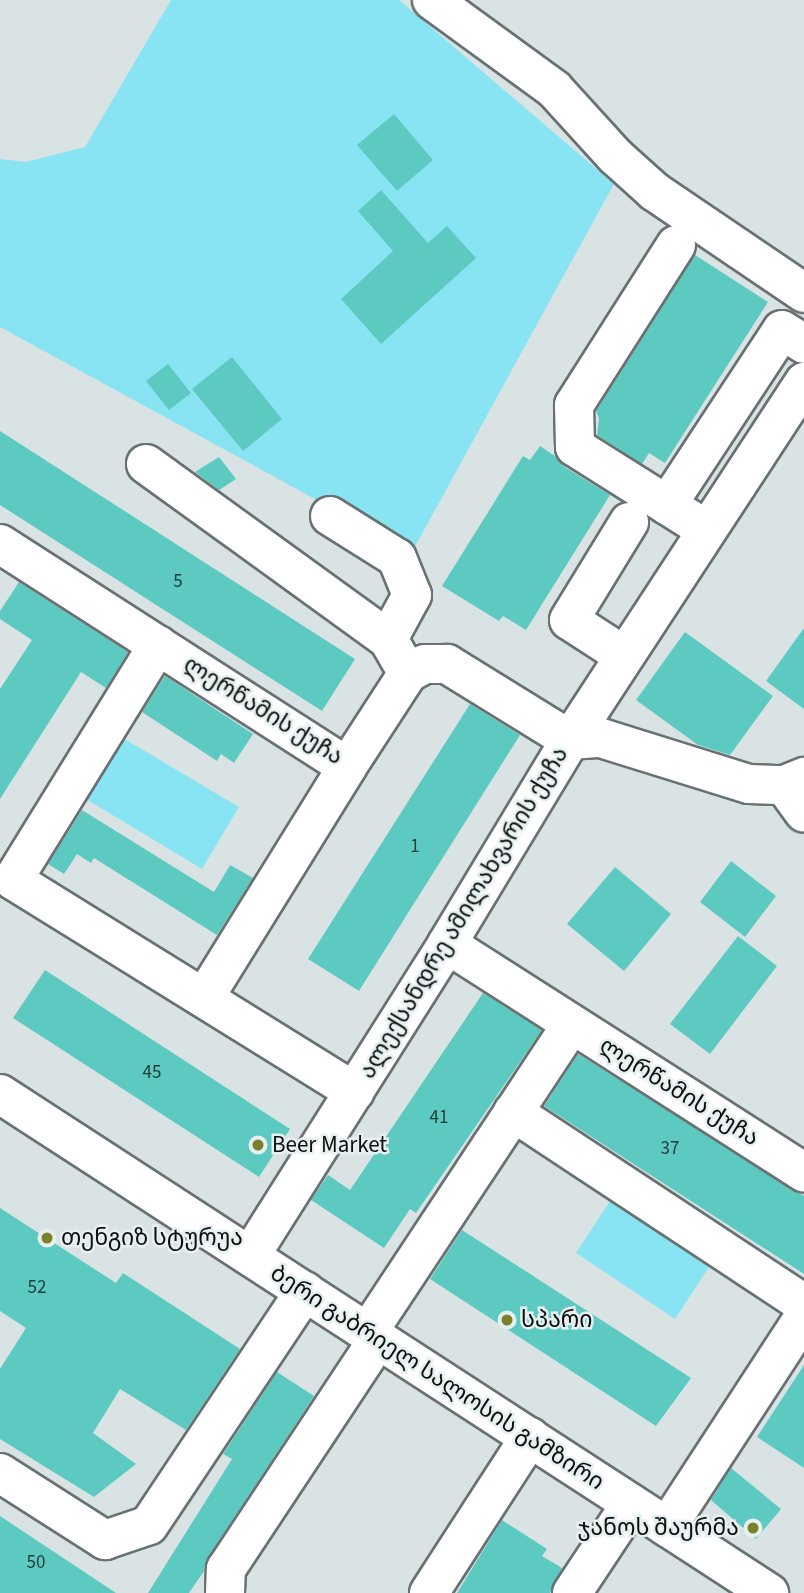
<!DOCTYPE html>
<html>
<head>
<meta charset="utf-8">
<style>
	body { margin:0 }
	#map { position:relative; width:804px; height:1593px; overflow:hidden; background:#dae3e4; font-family:"Source Sans 3","Noto Sans Georgian",sans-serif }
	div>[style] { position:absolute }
	.green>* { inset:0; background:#88e4f2 }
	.building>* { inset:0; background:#5dcac1 }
	.roads { filter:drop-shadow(2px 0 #697172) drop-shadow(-2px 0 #697172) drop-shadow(0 2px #697172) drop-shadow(0 -2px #697172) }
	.minor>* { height:38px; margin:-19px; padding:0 19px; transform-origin:19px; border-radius:19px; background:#fff }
	.major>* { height:38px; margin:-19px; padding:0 19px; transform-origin:19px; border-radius:19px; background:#fff }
	.dots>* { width:19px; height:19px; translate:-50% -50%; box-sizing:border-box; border:4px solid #e7f0f1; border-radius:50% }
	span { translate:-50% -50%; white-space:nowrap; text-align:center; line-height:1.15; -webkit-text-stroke:5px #e7f0f1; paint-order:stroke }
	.number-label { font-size:19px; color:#213e3c }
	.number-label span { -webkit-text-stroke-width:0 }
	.street-label { font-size:23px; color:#0d1010 }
	.poi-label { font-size:23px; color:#0d1010 }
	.left { translate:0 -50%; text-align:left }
	.right { translate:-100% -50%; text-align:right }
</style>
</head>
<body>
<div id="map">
	<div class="green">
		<i style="clip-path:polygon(171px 0,399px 0,614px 184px,412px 552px,0 327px,0 159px,26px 162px,85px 147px)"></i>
		<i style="clip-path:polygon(123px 738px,239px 807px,202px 869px,86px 799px)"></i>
		<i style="clip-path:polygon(612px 1198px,711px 1264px,675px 1319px,576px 1253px)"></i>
	</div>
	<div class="building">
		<i style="clip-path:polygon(394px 114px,433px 160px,397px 191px,357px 145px)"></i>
		<i style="clip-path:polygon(381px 190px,428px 243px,447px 226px,476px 258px,381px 344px,341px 299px,393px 251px,358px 211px)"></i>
		<i style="clip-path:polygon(695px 255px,768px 302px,665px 463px,649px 453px,642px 464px,597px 435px,599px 418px,596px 411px)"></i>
		<i style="clip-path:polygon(232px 357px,282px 419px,243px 451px,192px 389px)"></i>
		<i style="clip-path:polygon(168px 364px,191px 393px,169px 410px,146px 381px)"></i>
		<i style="clip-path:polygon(0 431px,355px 659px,322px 711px,0 505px)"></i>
		<i style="clip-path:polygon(540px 446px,555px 456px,563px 466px,610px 495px,526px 630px,503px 616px,499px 621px,442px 586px,523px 456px,530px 460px)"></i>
		<i style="clip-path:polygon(219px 457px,236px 479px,219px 490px,195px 472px)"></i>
		<i style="clip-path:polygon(19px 582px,128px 652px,106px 688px,81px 672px,0 799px,0 689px,32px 640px,0 619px,0 611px)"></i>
		<i style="clip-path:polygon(804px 628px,804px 709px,766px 681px)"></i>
		<i style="clip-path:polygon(685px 632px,773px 696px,730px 755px,698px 745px,636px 700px)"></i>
		<i style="clip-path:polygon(165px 676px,253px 734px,234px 763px,221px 754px,217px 761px,142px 712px)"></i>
		<i style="clip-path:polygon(470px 704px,520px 735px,359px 991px,308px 959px)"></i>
		<i style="clip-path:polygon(82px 810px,214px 892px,230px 865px,253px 878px,217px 935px,94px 858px,91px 863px,77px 854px,64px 874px,48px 864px)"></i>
		<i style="clip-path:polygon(731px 861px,776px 896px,745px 937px,700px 902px)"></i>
		<i style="clip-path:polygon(615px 867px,671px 914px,624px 971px,567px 924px)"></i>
		<i style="clip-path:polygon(738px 936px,777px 966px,710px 1054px,670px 1024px)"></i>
		<i style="clip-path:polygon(45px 970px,290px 1129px,259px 1177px,13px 1018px)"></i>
		<i style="clip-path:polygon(483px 993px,542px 1030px,416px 1213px,410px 1209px,384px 1248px,311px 1200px,328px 1175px,350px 1190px)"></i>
		<i style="clip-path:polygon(578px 1054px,804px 1196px,804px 1274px,544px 1106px)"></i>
		<i style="clip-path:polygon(0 1208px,116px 1283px,123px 1273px,240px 1349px,186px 1430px,120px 1389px,93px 1433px,136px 1464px,94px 1497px,0 1439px,0 1369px,26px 1328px,0 1311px)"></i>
		<i style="clip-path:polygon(462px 1230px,691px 1378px,656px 1426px,430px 1279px)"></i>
		<i style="clip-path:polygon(804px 1365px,804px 1468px,757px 1437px)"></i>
		<i style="clip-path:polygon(277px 1372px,314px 1396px,208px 1557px,204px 1571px,189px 1593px,148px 1593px,232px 1459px,223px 1454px)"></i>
		<i style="clip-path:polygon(731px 1468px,781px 1509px,756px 1539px,711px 1500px)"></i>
		<i style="clip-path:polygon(0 1516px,116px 1593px,0 1593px)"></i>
		<i style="clip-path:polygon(502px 1520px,547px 1549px,542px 1556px,562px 1568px,550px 1593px,457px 1593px)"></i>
	</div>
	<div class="roads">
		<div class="minor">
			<i style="left:432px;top:0;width:151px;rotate:36.1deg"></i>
			<i style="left:554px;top:89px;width:91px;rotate:47.7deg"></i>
			<i style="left:615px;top:156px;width:54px;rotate:42deg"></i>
			<i style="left:655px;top:192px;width:180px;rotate:34.1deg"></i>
			<i style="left:676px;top:245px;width:190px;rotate:122.5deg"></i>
			<i style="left:574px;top:405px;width:42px;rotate:88.6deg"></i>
			<i style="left:575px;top:447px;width:154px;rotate:32.2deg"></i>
			<i style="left:146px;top:464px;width:299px;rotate:35.9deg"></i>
			<i style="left:388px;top:639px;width:39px;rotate:60deg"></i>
			<i style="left:667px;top:505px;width:209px;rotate:-56.7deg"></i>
			<i style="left:782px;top:330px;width:26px;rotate:32deg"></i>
			<i style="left:330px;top:516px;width:79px;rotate:32.1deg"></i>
			<i style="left:397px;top:558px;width:40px;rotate:68deg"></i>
			<i style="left:412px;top:595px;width:50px;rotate:118.6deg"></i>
			<i style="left:0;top:544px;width:412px;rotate:32.7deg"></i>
			<i style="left:347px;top:767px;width:112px;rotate:-57deg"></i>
			<i style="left:408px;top:673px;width:19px;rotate:-28deg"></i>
			<i style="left:425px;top:664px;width:22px"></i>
			<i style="left:447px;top:664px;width:145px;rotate:31.7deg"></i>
			<i style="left:570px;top:740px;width:428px;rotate:-56.8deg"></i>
			<i style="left:158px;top:645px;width:276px;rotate:121.7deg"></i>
			<i style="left:13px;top:880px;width:402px;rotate:31.8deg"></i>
			<i style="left:623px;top:655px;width:64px;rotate:-147.1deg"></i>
			<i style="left:569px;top:620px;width:115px;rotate:-58.5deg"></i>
			<i style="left:784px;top:785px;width:34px;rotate:54deg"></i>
			<i style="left:447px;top:944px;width:424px;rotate:32.6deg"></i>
			<i style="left:204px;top:998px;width:272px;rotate:-58.2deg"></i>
			<i style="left:513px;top:1112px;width:349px;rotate:33.4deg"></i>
			<i style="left:250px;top:1256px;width:369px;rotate:-57.7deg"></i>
			<i style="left:447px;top:944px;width:238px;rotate:-58.9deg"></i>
			<i style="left:570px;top:740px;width:31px;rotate:-4deg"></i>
			<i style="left:601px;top:738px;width:155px;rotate:17.3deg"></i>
			<i style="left:749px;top:784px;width:35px;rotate:2deg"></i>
			<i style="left:784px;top:785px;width:22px;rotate:-22deg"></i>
			<i style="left:368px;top:1332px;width:369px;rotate:-56.5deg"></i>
			<i style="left:0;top:1473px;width:125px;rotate:32.5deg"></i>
			<i style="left:105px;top:1540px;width:46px;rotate:-18.8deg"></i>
			<i style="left:149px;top:1525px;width:281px;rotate:-56.3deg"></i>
			<i style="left:667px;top:1527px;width:251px;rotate:-56.9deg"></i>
			<i style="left:225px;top:1593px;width:24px;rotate:-88deg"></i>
			<i style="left:226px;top:1569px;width:277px;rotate:-56.5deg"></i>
			<i style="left:429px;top:1593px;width:186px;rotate:-57.1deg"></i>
			<i style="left:572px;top:1593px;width:107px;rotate:-56.5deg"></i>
		</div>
		<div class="major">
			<i style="left:0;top:1094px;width:917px;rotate:32.98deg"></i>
		</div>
	</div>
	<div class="dots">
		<i style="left:258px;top:1145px;background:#7d802a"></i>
		<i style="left:47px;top:1238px;background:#7d802a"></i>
		<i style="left:507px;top:1320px;background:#7d802a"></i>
		<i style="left:753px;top:1528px;background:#7d802a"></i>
	</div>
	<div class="number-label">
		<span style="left:178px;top:582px">5</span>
		<span style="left:415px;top:847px">1</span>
		<span style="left:152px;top:1073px">45</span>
		<span style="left:439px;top:1118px">41</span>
		<span style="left:670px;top:1149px">37</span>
		<span style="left:37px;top:1288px">52</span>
		<span style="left:36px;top:1563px">50</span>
	</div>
	<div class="street-label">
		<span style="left:263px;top:711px;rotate:32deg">ლერწამის ქუჩა</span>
		<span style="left:464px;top:913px;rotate:-59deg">ალექსანდრე ამილახვარის ქუჩა</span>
		<span style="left:679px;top:1092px;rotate:32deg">ლერწამის ქუჩა</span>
		<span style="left:437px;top:1378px;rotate:33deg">ბერი გაბრიელ სალოსის გამზირი</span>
	</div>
	<div class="poi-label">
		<span class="left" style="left:272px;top:1145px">Beer Market</span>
		<span class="left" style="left:61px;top:1238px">თენგიზ სტურუა</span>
		<span class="left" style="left:521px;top:1320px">სპარი</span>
		<span class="right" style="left:739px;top:1528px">ჯანოს შაურმა</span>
	</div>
</div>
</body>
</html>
